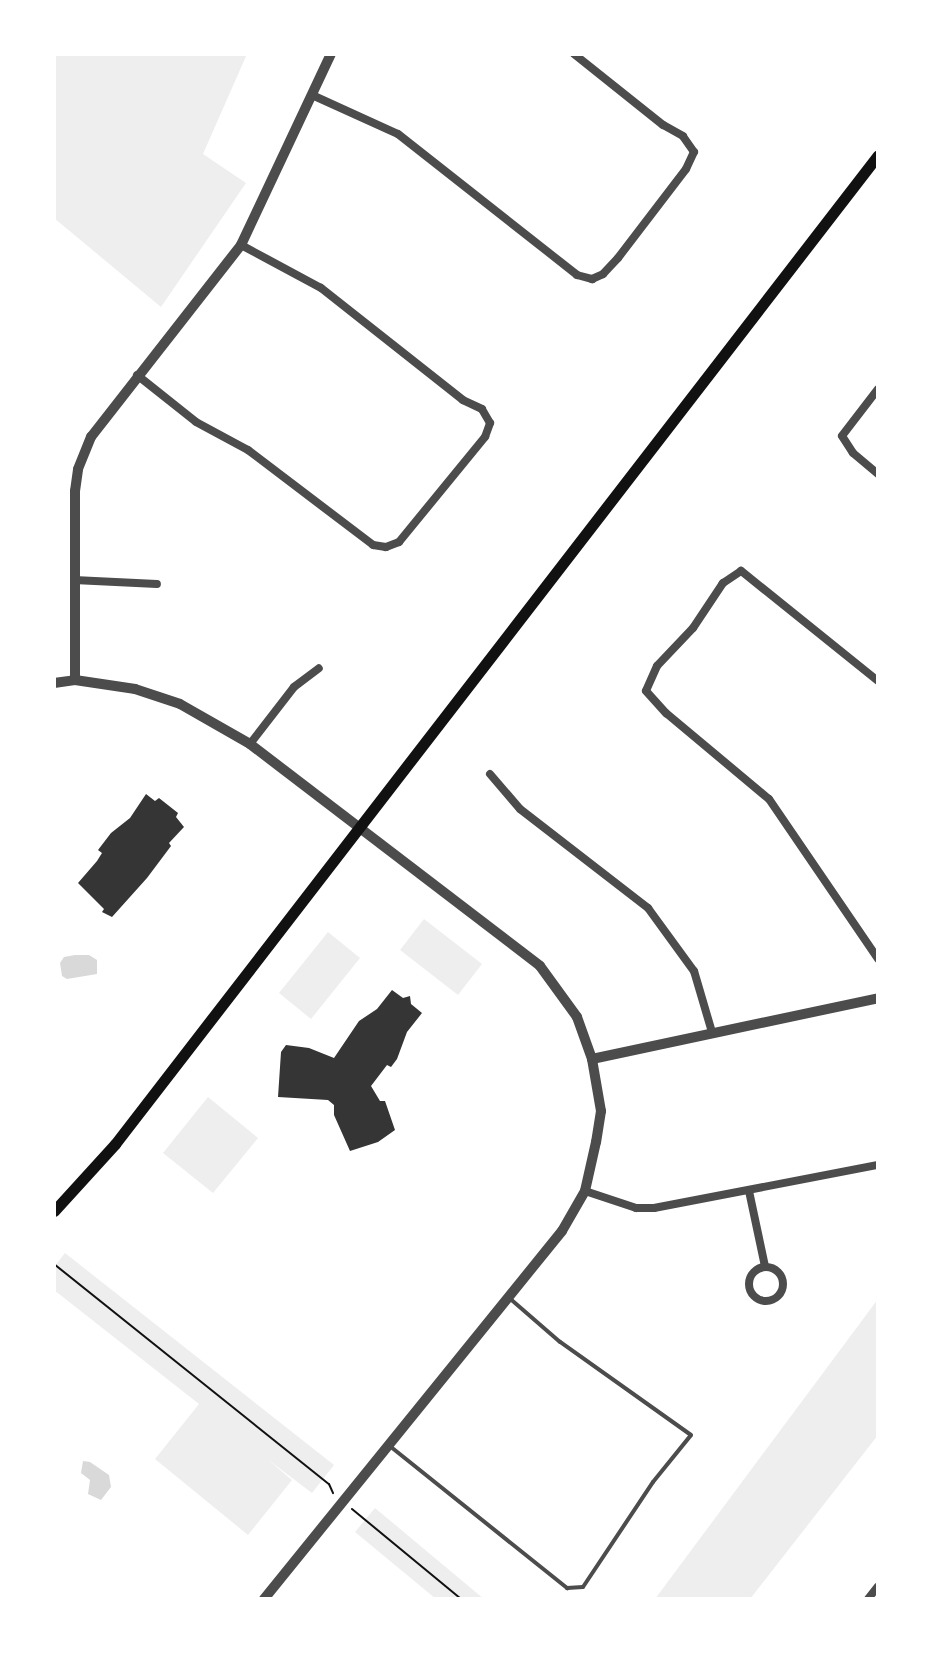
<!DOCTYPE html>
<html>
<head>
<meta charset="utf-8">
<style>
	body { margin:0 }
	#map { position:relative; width:932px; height:1653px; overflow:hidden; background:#fff; font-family:Roboto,sans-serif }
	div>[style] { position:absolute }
	.green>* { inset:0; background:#eee }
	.water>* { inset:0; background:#d9d9d9 }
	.building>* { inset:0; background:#353535 }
	.path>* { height:2px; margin:-1px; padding:0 1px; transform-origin:1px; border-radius:1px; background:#111 }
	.service>* { height:4px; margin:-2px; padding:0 2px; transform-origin:2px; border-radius:2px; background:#4c4c4c }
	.minor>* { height:8px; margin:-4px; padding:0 4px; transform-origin:4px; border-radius:4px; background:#4c4c4c }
	.minor>.ring { margin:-4px; padding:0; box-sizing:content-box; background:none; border:8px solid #4c4c4c; border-radius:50% }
	.tertiary>* { height:10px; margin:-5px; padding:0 5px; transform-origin:5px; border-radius:5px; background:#4c4c4c }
	.secondary>* { height:11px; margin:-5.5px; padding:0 5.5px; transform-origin:5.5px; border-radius:5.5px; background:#111 }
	span { translate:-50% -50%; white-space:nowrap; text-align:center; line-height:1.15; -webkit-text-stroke:7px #fff; paint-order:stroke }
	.frame { position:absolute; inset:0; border:56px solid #fff; pointer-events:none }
</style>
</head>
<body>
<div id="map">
	<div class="green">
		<i style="clip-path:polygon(54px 54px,247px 54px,203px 154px,246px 183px,161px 307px,54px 218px)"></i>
		<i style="clip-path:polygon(424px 919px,482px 964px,458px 995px,400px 950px)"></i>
		<i style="clip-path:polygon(328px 932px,360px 958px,311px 1019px,279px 993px)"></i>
		<i style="clip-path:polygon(208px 1097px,258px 1138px,213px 1193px,163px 1153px)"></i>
		<i style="clip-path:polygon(65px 1253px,334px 1465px,312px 1493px,267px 1459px,292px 1480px,248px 1535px,155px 1459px,199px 1404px,54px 1290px,54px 1267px)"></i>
		<i style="clip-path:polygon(878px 1299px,878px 1435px,750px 1599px,655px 1599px)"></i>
		<i style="clip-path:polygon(375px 1508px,484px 1599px,436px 1599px,355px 1532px)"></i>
	</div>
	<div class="water">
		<i style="clip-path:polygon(75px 955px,89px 955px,97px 960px,97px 974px,67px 979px,62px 976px,60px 963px,64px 957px)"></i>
		<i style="clip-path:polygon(83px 1461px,90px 1462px,109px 1475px,111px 1487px,101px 1500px,88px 1494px,90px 1480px,81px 1473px)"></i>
	</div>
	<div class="building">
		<i style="clip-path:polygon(146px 794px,155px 801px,159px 798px,178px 813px,176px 817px,184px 827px,169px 843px,171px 846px,147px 878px,112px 917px,102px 912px,104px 909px,78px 883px,97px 861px,102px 853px,98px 850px,111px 833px,130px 818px)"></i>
		<i style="clip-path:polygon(392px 990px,403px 998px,410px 996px,411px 1004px,422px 1013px,407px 1032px,397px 1059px,391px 1067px,387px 1065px,371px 1086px,380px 1101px,385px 1101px,395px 1130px,378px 1142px,350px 1151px,334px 1115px,334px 1105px,328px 1100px,278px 1097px,281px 1052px,286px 1045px,309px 1048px,334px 1058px,359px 1021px,377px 1009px)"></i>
	</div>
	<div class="path">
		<i style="left:54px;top:1264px;width:352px;rotate:38.7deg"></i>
		<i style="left:329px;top:1484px;width:10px;rotate:66deg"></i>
		<i style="left:352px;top:1509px;width:141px;rotate:39.5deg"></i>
	</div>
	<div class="service">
		<i style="left:391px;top:1447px;width:226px;rotate:38.7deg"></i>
		<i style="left:567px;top:1588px;width:16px;rotate:-4deg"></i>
		<i style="left:583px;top:1587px;width:126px;rotate:-56.3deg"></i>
		<i style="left:653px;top:1482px;width:60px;rotate:-51deg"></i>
		<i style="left:691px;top:1435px;width:161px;rotate:-144.6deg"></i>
		<i style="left:560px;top:1342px;width:69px;rotate:-139.1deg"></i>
	</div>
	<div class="minor">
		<i style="left:312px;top:95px;width:94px;rotate:24.4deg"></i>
		<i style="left:398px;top:134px;width:228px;rotate:38.2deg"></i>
		<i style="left:577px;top:275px;width:16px;rotate:15deg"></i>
		<i style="left:592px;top:279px;width:12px;rotate:-24deg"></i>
		<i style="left:603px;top:274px;width:22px;rotate:-47deg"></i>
		<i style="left:618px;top:258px;width:112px;rotate:-52.6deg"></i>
		<i style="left:686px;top:169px;width:19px;rotate:-65deg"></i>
		<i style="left:694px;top:152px;width:19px;rotate:-125deg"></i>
		<i style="left:683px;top:136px;width:23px;rotate:-151deg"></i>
		<i style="left:663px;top:125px;width:114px;rotate:-141.4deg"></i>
		<i style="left:137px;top:375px;width:75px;rotate:38.5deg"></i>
		<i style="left:196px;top:422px;width:59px;rotate:28.3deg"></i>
		<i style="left:248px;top:450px;width:157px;rotate:37.2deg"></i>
		<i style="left:373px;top:545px;width:13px;rotate:9deg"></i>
		<i style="left:386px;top:547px;width:14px;rotate:-21deg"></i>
		<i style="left:399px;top:542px;width:136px;rotate:-50.7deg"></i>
		<i style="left:485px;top:437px;width:15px;rotate:-70deg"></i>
		<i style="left:490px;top:423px;width:16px;rotate:-120deg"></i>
		<i style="left:482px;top:409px;width:21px;rotate:-155deg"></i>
		<i style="left:463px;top:400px;width:181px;rotate:-141.7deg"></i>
		<i style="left:321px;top:288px;width:91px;rotate:-151.7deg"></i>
		<i style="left:878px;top:389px;width:59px;rotate:127.5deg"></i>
		<i style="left:842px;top:436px;width:20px;rotate:57deg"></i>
		<i style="left:853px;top:453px;width:33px;rotate:40deg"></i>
		<i style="left:74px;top:580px;width:83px;rotate:2.8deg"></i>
		<i style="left:878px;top:681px;width:176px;rotate:-141.2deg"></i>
		<i style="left:741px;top:571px;width:22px;rotate:146deg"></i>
		<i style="left:723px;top:583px;width:54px;rotate:123.7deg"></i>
		<i style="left:693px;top:628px;width:52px;rotate:133.5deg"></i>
		<i style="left:657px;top:666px;width:27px;rotate:114deg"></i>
		<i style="left:646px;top:691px;width:30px;rotate:48deg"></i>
		<i style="left:666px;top:713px;width:134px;rotate:39.9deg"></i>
		<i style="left:769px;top:799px;width:194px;rotate:55.7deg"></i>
		<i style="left:250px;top:744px;width:72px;rotate:-52.3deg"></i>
		<i style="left:294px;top:687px;width:31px;rotate:-37deg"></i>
		<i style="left:490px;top:774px;width:46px;rotate:49.4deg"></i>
		<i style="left:520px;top:809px;width:162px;rotate:37.7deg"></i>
		<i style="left:648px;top:908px;width:78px;rotate:53.9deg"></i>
		<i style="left:694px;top:971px;width:64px;rotate:73.6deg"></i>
		<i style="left:585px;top:1191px;width:54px;rotate:18.4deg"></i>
		<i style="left:636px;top:1208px;width:18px"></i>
		<i style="left:654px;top:1208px;width:228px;rotate:-10.9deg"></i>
		<i style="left:749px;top:1191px;width:77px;rotate:78deg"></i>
		<i class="ring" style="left:749px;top:1267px;width:26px;height:26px"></i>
		<i style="left:868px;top:1599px;width:16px;rotate:-52deg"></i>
	</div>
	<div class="tertiary">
		<i style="left:75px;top:680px;width:189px;rotate:-90deg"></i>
		<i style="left:75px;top:491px;width:22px;rotate:-82deg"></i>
		<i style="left:78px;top:469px;width:35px;rotate:-68deg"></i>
		<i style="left:91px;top:437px;width:244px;rotate:-52deg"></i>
		<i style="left:241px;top:245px;width:211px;rotate:-64.8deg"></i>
		<i style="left:54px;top:683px;width:21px;rotate:-8deg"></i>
		<i style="left:75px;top:680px;width:61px;rotate:8.5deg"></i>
		<i style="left:135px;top:689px;width:47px;rotate:18.4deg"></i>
		<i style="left:180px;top:704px;width:81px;rotate:29.7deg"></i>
		<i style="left:250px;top:744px;width:365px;rotate:37.4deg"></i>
		<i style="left:540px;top:966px;width:63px;rotate:54deg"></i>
		<i style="left:577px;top:1017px;width:45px;rotate:70.3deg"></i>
		<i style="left:592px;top:1059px;width:53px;rotate:80.2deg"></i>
		<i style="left:601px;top:1111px;width:31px;rotate:99deg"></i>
		<i style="left:596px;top:1142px;width:50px;rotate:102.7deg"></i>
		<i style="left:585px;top:1191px;width:46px;rotate:119.9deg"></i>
		<i style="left:562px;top:1231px;width:474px;rotate:129deg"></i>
		<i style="left:592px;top:1059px;width:292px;rotate:-12deg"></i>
	</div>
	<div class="secondary">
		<i style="left:54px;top:1211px;width:91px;rotate:-47.7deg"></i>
		<i style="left:115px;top:1144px;width:1249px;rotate:-52.35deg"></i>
	</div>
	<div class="frame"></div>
</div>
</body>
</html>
